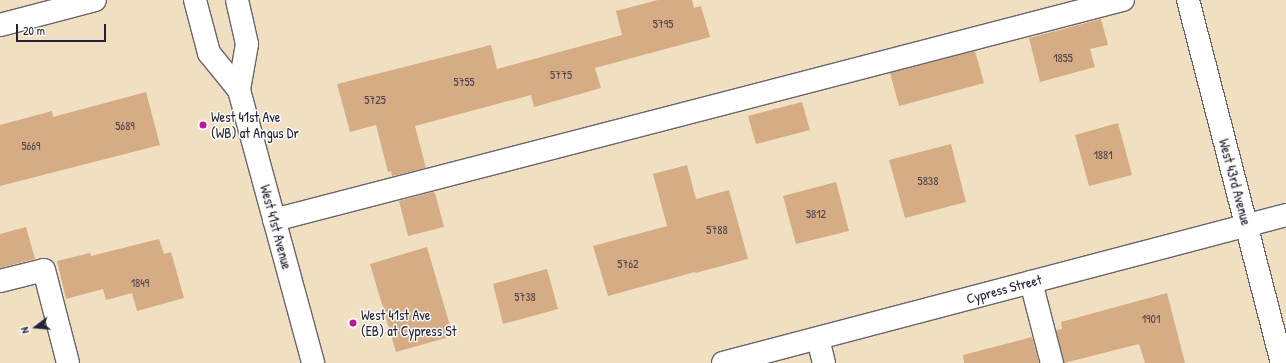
<!DOCTYPE html>
<html>
<head>
<meta charset="utf-8">
<style>
	body { margin:0 }
	#map { position:relative; width:1286px; height:363px; overflow:hidden; background:#f0e0c1; font-family:"Patrick Hand",sans-serif }
	div>[style] { position:absolute }
	.building>* { inset:0; background:#d6ac84 }
	.roads { filter:drop-shadow(1px 0 #6a646a) drop-shadow(-1px 0 #6a646a) drop-shadow(0 1px #6a646a) drop-shadow(0 -1px #6a646a) }
	.minor>* { height:22px; margin:-11px; padding:0 11px; transform-origin:11px; border-radius:11px; background:#fff }
	.major>* { height:22px; margin:-11px; padding:0 11px; transform-origin:11px; border-radius:11px; background:#fff }
	.dots>* { width:11px; height:11px; translate:-50% -50%; box-sizing:border-box; border:2px solid #fdfcf7; border-radius:50% }
	span { translate:-50% -50%; white-space:nowrap; text-align:center; line-height:1.15; -webkit-text-stroke:3px #fdfcf7; paint-order:stroke }
	.number-label { font-size:12px; color:#4f444d }
	.number-label span { -webkit-text-stroke-width:0 }
	.poi-label { font-size:14px; color:#22223b }
	.left { translate:0 -50%; text-align:left }
	.street-label { font-size:14px; color:#22223b }
	.north { position:absolute; left:16px; top:307px; width:40px; height:40px; -webkit-text-stroke:3px #fdfcf7; paint-order:stroke; rotate:254deg; font-size:11px; font-weight:700; line-height:16px; text-align:center; color:#22223b }
	.north::after { content:''; display:block; margin:auto; width:14px; height:18px; background:#22223b; clip-path:polygon(50% 0,100% 100%,50% 72%,0 100%) }
	.scale { position:absolute; left:16px; top:24px; width:90px; height:18px; box-sizing:border-box; border:2px solid #22223b; border-top:0; padding-left:5px; font-size:12px; line-height:14px; white-space:nowrap; color:#22223b; -webkit-text-stroke:3px #fdfcf7; paint-order:stroke }
</style>
</head>
<body>
<div id="map">
	<div class="building">
		<i style="clip-path:polygon(658px 0,692px 0,694px 8px,701px 6px,710px 37px,595px 68px,601px 88px,534px 107px,531px 95px,415px 126px,426px 168px,392px 176px,391px 171px,388px 172px,376px 125px,350px 132px,337px 84px,491px 45px,497px 69px,622px 35px,616px 11px)"></i>
		<i style="clip-path:polygon(1101px 19px,1108px 45px,1090px 49px,1095px 67px,1040px 82px,1029px 38px)"></i>
		<i style="clip-path:polygon(975px 51px,984px 83px,899px 106px,890px 73px)"></i>
		<i style="clip-path:polygon(146px 92px,160px 145px,0 186px,0 125px,52px 111px,53px 117px)"></i>
		<i style="clip-path:polygon(802px 102px,810px 130px,756px 144px,748px 116px)"></i>
		<i style="clip-path:polygon(1118px 123px,1132px 175px,1089px 186px,1075px 135px)"></i>
		<i style="clip-path:polygon(951px 144px,966px 202px,905px 218px,889px 160px)"></i>
		<i style="clip-path:polygon(687px 165px,696px 199px,729px 190px,748px 259px,695px 273px,695px 272px,608px 296px,593px 246px,667px 226px,653px 174px)"></i>
		<i style="clip-path:polygon(836px 182px,849px 231px,796px 244px,783px 196px)"></i>
		<i style="clip-path:polygon(433px 192px,435px 193px,444px 227px,408px 236px,399px 201px)"></i>
		<i style="clip-path:polygon(26px 227px,35px 259px,0 268px,0 234px)"></i>
		<i style="clip-path:polygon(159px 239px,164px 254px,171px 252px,184px 298px,137px 311px,132px 293px,106px 300px,103px 289px,66px 299px,57px 261px,90px 253px,91px 256px)"></i>
		<i style="clip-path:polygon(427px 247px,453px 336px,396px 352px,370px 264px)"></i>
		<i style="clip-path:polygon(547px 269px,558px 309px,503px 324px,493px 284px)"></i>
		<i style="clip-path:polygon(1167px 293px,1185px 363px,1145px 363px,1139px 344px,1064px 363px,1056px 330px,1062px 329px,1061px 322px)"></i>
		<i style="clip-path:polygon(1032px 337px,1039px 363px,964px 363px,963px 355px)"></i>
	</div>
	<div class="roads">
		<div class="minor">
			<i style="left:1188px;top:0;width:375px;rotate:75.5deg"></i>
			<i style="left:0;top:25px;width:98px;rotate:-14.7deg"></i>
			<i style="left:274px;top:220px;width:877px;rotate:-14.53deg"></i>
			<i style="left:0;top:281px;width:45px;rotate:-14deg"></i>
			<i style="left:44px;top:270px;width:96px;rotate:75.5deg"></i>
			<i style="left:1031px;top:282px;width:84px;rotate:75.5deg"></i>
			<i style="left:818px;top:339px;width:25px;rotate:76deg"></i>
			<i style="left:723px;top:363px;width:582px;rotate:-14.73deg"></i>
		</div>
		<div class="major">
			<i style="left:195px;top:0;width:55px;rotate:75.2deg"></i>
			<i style="left:209px;top:53px;width:48px;rotate:51deg"></i>
			<i style="left:237px;top:0;width:45px;rotate:77.2deg"></i>
			<i style="left:247px;top:44px;width:47px;rotate:99.9deg"></i>
			<i style="left:239px;top:90px;width:283px;rotate:74.8deg"></i>
		</div>
	</div>
	<div class="dots">
		<i style="left:203px;top:125px;background:#b5179e"></i>
		<i style="left:353px;top:323px;background:#b5179e"></i>
	</div>
	<div class="number-label">
		<span style="left:663px;top:24px">5795</span>
		<span style="left:1063px;top:58px">1855</span>
		<span style="left:561px;top:75px">5775</span>
		<span style="left:464px;top:82px">5755</span>
		<span style="left:375px;top:100px">5725</span>
		<span style="left:125px;top:126px">5689</span>
		<span style="left:31px;top:146px">5669</span>
		<span style="left:1103px;top:155px">1881</span>
		<span style="left:928px;top:181px">5838</span>
		<span style="left:816px;top:214px">5812</span>
		<span style="left:717px;top:230px">5788</span>
		<span style="left:628px;top:264px">5762</span>
		<span style="left:140px;top:283px">1849</span>
		<span style="left:525px;top:297px">5738</span>
		<span style="left:1151px;top:319px">1901</span>
	</div>
	<div class="poi-label">
		<span class="left" style="left:211px;top:125px">West 41st Ave<br>(WB) at Angus Dr</span>
		<span class="left" style="left:361px;top:323px">West 41st Ave<br>(EB) at Cypress St</span>
	</div>
	<div class="street-label">
		<span style="left:1235px;top:182px;rotate:75deg">West 43rd Avenue</span>
		<span style="left:276px;top:227px;rotate:75deg">West 41st Avenue</span>
		<span style="left:1004px;top:289px;rotate:-15deg">Cypress Street</span>
	</div>
	<div class="north">N</div>
	<div class="scale">20 m</div>
</div>
</body>
</html>
